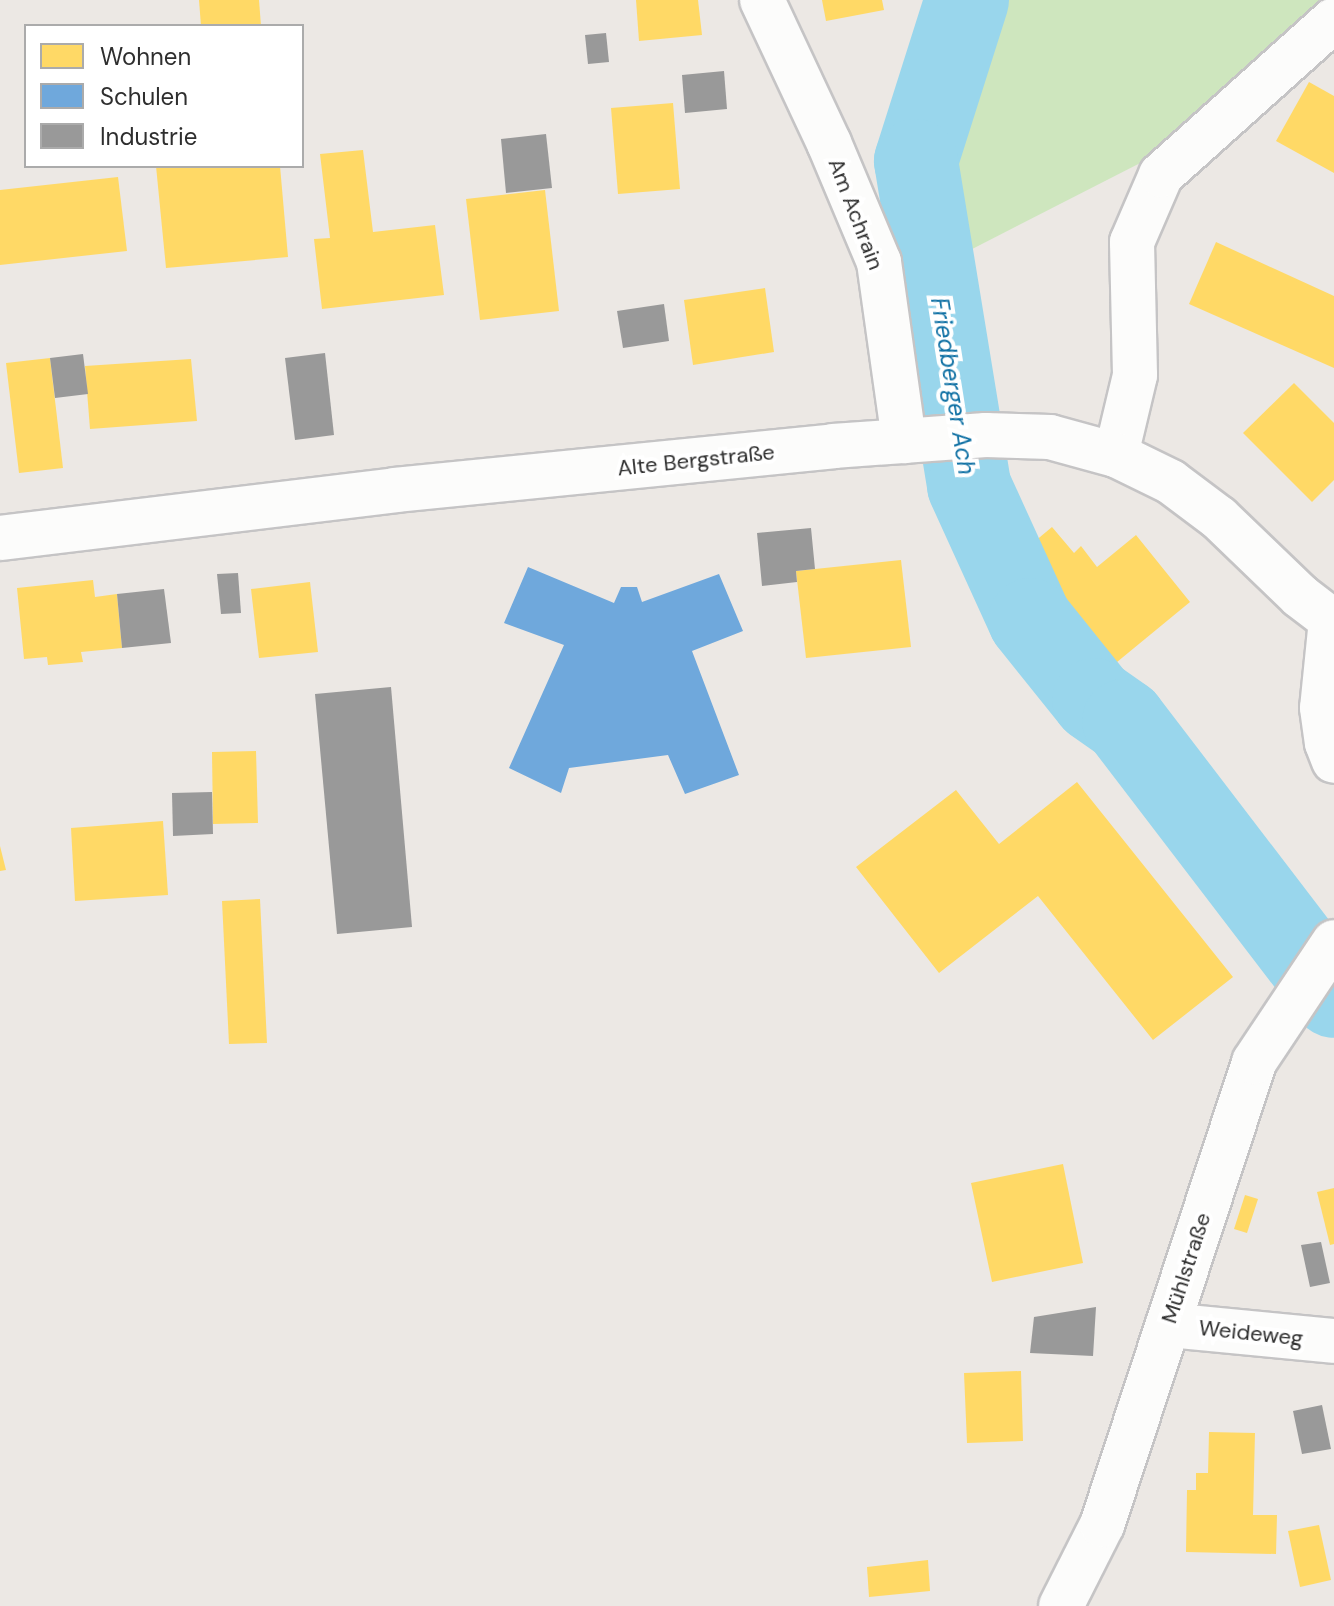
<!DOCTYPE html>
<html>
<head>
<meta charset="utf-8">
<style>
	body { margin:0 }
	#map { position:relative; width:1334px; height:1606px; overflow:hidden; background:#ece8e4; font-family:"DM Sans",sans-serif }
	div>[style] { position:absolute }
	.green>* { inset:0; background:#cee6be }
	.homes>* { inset:0; background:#ffd966 }
	.schools>* { inset:0; background:#6fa8dc }
	.industry>* { inset:0; background:#999 }
	.river>* { height:84px; margin:-42px; padding:0 42px; transform-origin:42px; border-radius:42px; background:#99d6ec }
	.roads { filter:drop-shadow(2px 0 #c5c4c5) drop-shadow(-2px 0 #c5c4c5) drop-shadow(0 2px #c5c4c5) drop-shadow(0 -2px #c5c4c5) }
	.minor>* { height:44px; margin:-22px; padding:0 22px; transform-origin:22px; border-radius:22px; background:#fcfcfb }
	span { translate:-50% -50%; white-space:nowrap; text-align:center; line-height:1.15; -webkit-text-stroke:8px #fff; paint-order:stroke }
	.street-label { font-size:22px; color:#2e2e2e }
	.water-label { font-size:24px; color:#0d6fa3; font-style:italic }
	.legend { position:absolute; left:24px; top:24px; width:280px; height:144px; box-sizing:border-box; background:#fff; border:2px solid #ababab; margin:0; padding:10px 14px; list-style:none; font-size:24px; color:#2e2e2e }
	.legend li { display:flex; align-items:center; gap:16px; height:40px }
	.legend b { width:40px; border:2px solid #ababab }
</style>
</head>
<body>
<div id="map">
	<div class="green">
		<i style="clip-path:polygon(945px 0,1320px 0,1152px 157px,941px 265px,910px 277px,898px 154px)"></i>
	</div>
	<div class="homes">
		<i style="clip-path:polygon(199px 0,259px 0,261px 26px,201px 26px)"></i>
		<i style="clip-path:polygon(636px 0,698px 0,702px 35px,639px 41px)"></i>
		<i style="clip-path:polygon(822px 0,882px 0,884px 10px,826px 21px)"></i>
		<i style="clip-path:polygon(1309px 82px,1334px 96px,1334px 173px,1276px 141px)"></i>
		<i style="clip-path:polygon(673px 103px,680px 189px,618px 194px,611px 108px)"></i>
		<i style="clip-path:polygon(363px 150px,373px 232px,435px 225px,444px 295px,322px 309px,314px 239px,330px 238px,320px 154px)"></i>
		<i style="clip-path:polygon(156px 166px,280px 166px,288px 257px,166px 268px)"></i>
		<i style="clip-path:polygon(118px 177px,127px 251px,0 265px,0 190px)"></i>
		<i style="clip-path:polygon(545px 190px,559px 311px,480px 320px,466px 199px)"></i>
		<i style="clip-path:polygon(1216px 242px,1334px 296px,1334px 368px,1189px 304px)"></i>
		<i style="clip-path:polygon(765px 288px,774px 352px,693px 365px,684px 300px)"></i>
		<i style="clip-path:polygon(50px 358px,63px 468px,19px 473px,6px 363px)"></i>
		<i style="clip-path:polygon(191px 359px,197px 421px,90px 429px,85px 366px)"></i>
		<i style="clip-path:polygon(1294px 383px,1334px 423px,1334px 480px,1312px 502px,1243px 433px)"></i>
		<i style="clip-path:polygon(1052px 527px,1074px 553px,1081px 546px,1097px 567px,1136px 535px,1190px 602px,1100px 676px,1047px 611px,1055px 604px,1016px 557px)"></i>
		<i style="clip-path:polygon(901px 560px,911px 647px,806px 658px,796px 571px)"></i>
		<i style="clip-path:polygon(93px 580px,95px 597px,117px 594px,122px 648px,81px 652px,83px 662px,48px 665px,47px 657px,24px 659px,17px 588px)"></i>
		<i style="clip-path:polygon(310px 582px,318px 652px,259px 658px,251px 589px)"></i>
		<i style="clip-path:polygon(256px 751px,258px 823px,213px 824px,212px 752px)"></i>
		<i style="clip-path:polygon(1077px 782px,1233px 977px,1153px 1040px,1038px 896px,939px 973px,856px 867px,956px 790px,999px 844px)"></i>
		<i style="clip-path:polygon(163px 821px,168px 895px,75px 901px,71px 828px)"></i>
		<i style="clip-path:polygon(0 846px,6px 870px,0 871px)"></i>
		<i style="clip-path:polygon(260px 899px,267px 1043px,229px 1044px,222px 901px)"></i>
		<i style="clip-path:polygon(1063px 1164px,1083px 1263px,992px 1282px,971px 1183px)"></i>
		<i style="clip-path:polygon(1334px 1188px,1334px 1244px,1330px 1245px,1317px 1192px)"></i>
		<i style="clip-path:polygon(1245px 1195px,1258px 1199px,1247px 1233px,1234px 1229px)"></i>
		<i style="clip-path:polygon(1021px 1371px,1023px 1441px,967px 1443px,964px 1373px)"></i>
		<i style="clip-path:polygon(1209px 1432px,1255px 1433px,1253px 1515px,1277px 1515px,1276px 1554px,1186px 1552px,1187px 1490px,1196px 1490px,1196px 1473px,1208px 1473px)"></i>
		<i style="clip-path:polygon(1319px 1525px,1331px 1580px,1300px 1587px,1288px 1531px)"></i>
		<i style="clip-path:polygon(928px 1560px,930px 1591px,869px 1597px,867px 1567px)"></i>
	</div>
	<div class="schools">
		<i style="clip-path:polygon(528px 567px,614px 603px,621px 587px,637px 587px,642px 602px,719px 574px,743px 631px,692px 651px,739px 775px,685px 794px,668px 755px,569px 768px,561px 793px,509px 768px,564px 645px,504px 623px)"></i>
	</div>
	<div class="industry">
		<i style="clip-path:polygon(606px 33px,609px 62px,588px 64px,585px 35px)"></i>
		<i style="clip-path:polygon(724px 71px,727px 109px,685px 113px,682px 75px)"></i>
		<i style="clip-path:polygon(546px 134px,552px 188px,506px 193px,501px 139px)"></i>
		<i style="clip-path:polygon(664px 304px,669px 341px,623px 348px,617px 311px)"></i>
		<i style="clip-path:polygon(325px 353px,334px 435px,295px 440px,285px 358px)"></i>
		<i style="clip-path:polygon(83px 354px,88px 394px,55px 398px,50px 358px)"></i>
		<i style="clip-path:polygon(811px 528px,815px 569px,796px 571px,797px 582px,762px 586px,757px 533px)"></i>
		<i style="clip-path:polygon(238px 573px,241px 613px,221px 614px,217px 574px)"></i>
		<i style="clip-path:polygon(164px 589px,171px 643px,122px 648px,117px 594px)"></i>
		<i style="clip-path:polygon(391px 687px,412px 927px,337px 934px,315px 694px)"></i>
		<i style="clip-path:polygon(212px 792px,213px 834px,173px 836px,172px 793px)"></i>
		<i style="clip-path:polygon(1321px 1242px,1330px 1283px,1310px 1287px,1301px 1245px)"></i>
		<i style="clip-path:polygon(1096px 1307px,1093px 1356px,1030px 1353px,1034px 1317px)"></i>
		<i style="clip-path:polygon(1322px 1405px,1331px 1449px,1302px 1454px,1293px 1411px)"></i>
	</div>
	<div class="river">
		<i style="left:967px;top:0;width:169px;rotate:107.6deg"></i>
		<i style="left:916px;top:161px;width:329px;rotate:80.7deg"></i>
		<i style="left:969px;top:486px;width:147px;rotate:65.5deg"></i>
		<i style="left:1030px;top:620px;width:102px;rotate:51.3deg"></i>
		<i style="left:1094px;top:700px;width:37px;rotate:35deg"></i>
		<i style="left:1124px;top:721px;width:346px;rotate:52.6deg"></i>
	</div>
	<div class="roads">
		<div class="minor">
			<i style="left:762px;top:0;width:158px;rotate:64.9deg"></i>
			<i style="left:829px;top:143px;width:129px;rotate:67.2deg"></i>
			<i style="left:879px;top:262px;width:181px;rotate:82deg"></i>
			<i style="left:1116px;top:455px;width:82px;rotate:-76.6deg"></i>
			<i style="left:1135px;top:375px;width:133px;rotate:-91.3deg"></i>
			<i style="left:1132px;top:242px;width:73px;rotate:-66.6deg"></i>
			<i style="left:1161px;top:175px;width:232px;rotate:-41.9deg"></i>
			<i style="left:0;top:538px;width:398px;rotate:-6.9deg"></i>
			<i style="left:395px;top:490px;width:440px;rotate:-5.7deg"></i>
			<i style="left:833px;top:446px;width:153px;rotate:-4.1deg"></i>
			<i style="left:986px;top:435px;width:64px;rotate:1.8deg"></i>
			<i style="left:1050px;top:437px;width:68px;rotate:15.3deg"></i>
			<i style="left:1116px;top:455px;width:61px;rotate:26.1deg"></i>
			<i style="left:1171px;top:482px;width:60px;rotate:36.9deg"></i>
			<i style="left:1219px;top:518px;width:112px;rotate:43.9deg"></i>
			<i style="left:1300px;top:596px;width:43px;rotate:37.4deg"></i>
			<i style="left:1331px;top:620px;width:88px;rotate:95.8deg"></i>
			<i style="left:1322px;top:708px;width:35px;rotate:82deg"></i>
			<i style="left:1327px;top:743px;width:19px;rotate:69deg"></i>
			<i style="left:1168px;top:1325px;width:167px;rotate:5.5deg"></i>
			<i style="left:1061px;top:1606px;width:91px;rotate:-63.2deg"></i>
			<i style="left:1102px;top:1525px;width:487px;rotate:-71.8deg"></i>
			<i style="left:1254px;top:1062px;width:144px;rotate:-56.3deg"></i>
		</div>
	</div>
	<div class="street-label">
		<span style="left:856px;top:214px;rotate:69deg">Am Achrain</span>
		<span style="left:696px;top:460px;rotate:-6deg">Alte Bergstraße</span>
		<span style="left:1186px;top:1268px;rotate:-72deg">Mühlstraße</span>
		<span style="left:1251px;top:1333px;rotate:6deg">Weideweg</span>
	</div>
	<div class="water-label">
		<span style="left:953px;top:386px;rotate:81deg">Friedberger Ach</span>
	</div>
	<ul class="legend">
	<li><b style="height:22px;background:#ffd966"></b>Wohnen</li>
	<li><b style="height:22px;background:#6fa8dc"></b>Schulen</li>
	<li><b style="height:22px;background:#999"></b>Industrie</li>
	</ul>
</div>
</body>
</html>
